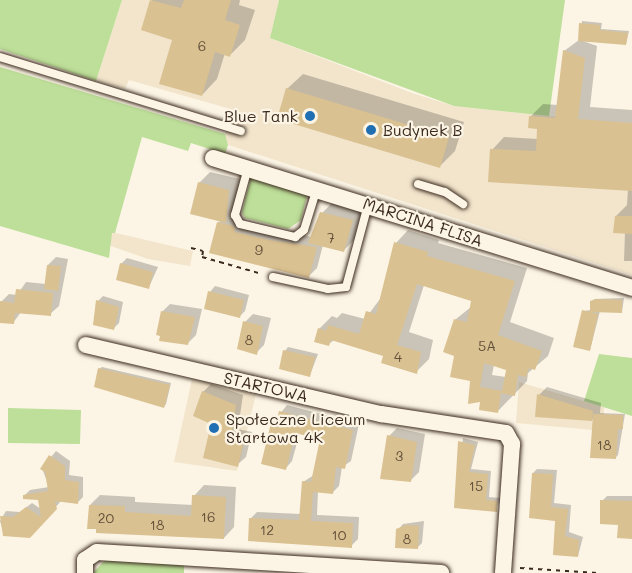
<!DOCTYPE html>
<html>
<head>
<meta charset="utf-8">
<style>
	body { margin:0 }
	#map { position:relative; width:632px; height:573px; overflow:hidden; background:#fcf5e5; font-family:Mali,sans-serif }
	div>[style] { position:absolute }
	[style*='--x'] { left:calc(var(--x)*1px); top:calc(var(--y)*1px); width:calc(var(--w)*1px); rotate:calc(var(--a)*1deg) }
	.built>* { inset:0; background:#f2e5cc }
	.green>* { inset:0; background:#bddf99 }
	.shadow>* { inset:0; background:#0003 }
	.building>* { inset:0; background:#dac191 }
	.path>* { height:2px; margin-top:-1px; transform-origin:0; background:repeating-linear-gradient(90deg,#3b2a1e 0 4.5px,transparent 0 9px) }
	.roads { filter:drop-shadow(0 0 2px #3b2a1e) drop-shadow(0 0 2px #3b2a1e) }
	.lane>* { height:8px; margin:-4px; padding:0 4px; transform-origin:4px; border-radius:4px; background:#fcf5e5 }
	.street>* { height:16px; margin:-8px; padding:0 8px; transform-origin:8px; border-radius:8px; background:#fcf5e5 }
	.dots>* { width:16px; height:16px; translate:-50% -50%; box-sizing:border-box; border:3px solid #fcf5e5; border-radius:50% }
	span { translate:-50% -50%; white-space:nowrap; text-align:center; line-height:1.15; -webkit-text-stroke:4.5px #fcf5e5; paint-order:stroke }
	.number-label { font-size:14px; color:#63503b }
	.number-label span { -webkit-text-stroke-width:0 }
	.poi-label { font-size:16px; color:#3b2a1e }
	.right { translate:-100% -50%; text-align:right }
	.left { translate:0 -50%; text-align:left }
	.street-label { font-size:16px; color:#3b2a1e }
</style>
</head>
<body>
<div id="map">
	<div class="built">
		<i style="clip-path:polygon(122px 0,279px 0,270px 38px,412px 93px,454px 106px,567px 118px,632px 136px,632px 275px,228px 145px,225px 134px,234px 110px,129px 80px,125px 89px,96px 81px)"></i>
		<i style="clip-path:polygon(112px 232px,193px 251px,190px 266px,148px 259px,108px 245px)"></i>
		<i style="clip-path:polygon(192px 379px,256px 394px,237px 471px,174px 462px)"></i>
		<i style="clip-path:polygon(519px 382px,604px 407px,604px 431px,516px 423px)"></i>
	</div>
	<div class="green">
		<i style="clip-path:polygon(0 0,122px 0,96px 81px,0 49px)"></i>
		<i style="clip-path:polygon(279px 0,565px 0,549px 116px,454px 106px,270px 38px)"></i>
		<i style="clip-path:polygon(0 67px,225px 134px,228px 145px,225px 154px,191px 143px,188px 151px,142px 137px,115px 233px,112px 233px,109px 258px,0 226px)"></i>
		<i style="clip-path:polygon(251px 177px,307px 195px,301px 220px,288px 229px,245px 218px,242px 212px)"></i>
		<i style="clip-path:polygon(599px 354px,632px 358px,632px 416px,584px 401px)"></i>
		<i style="clip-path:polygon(8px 408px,81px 410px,80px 444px,8px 443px)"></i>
		<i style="clip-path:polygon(105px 560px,184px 565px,184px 573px,93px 573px)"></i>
	</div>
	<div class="shadow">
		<i style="clip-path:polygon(152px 0,240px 0,239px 5px,255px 10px,245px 40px,230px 55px,225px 53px,217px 79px,202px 95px,174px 39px,143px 29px)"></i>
		<i style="clip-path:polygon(582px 21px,602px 23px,601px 29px,629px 31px,626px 44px,583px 41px,597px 46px,590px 107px,632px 110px,632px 261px,624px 261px,625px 232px,616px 216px,627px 205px,628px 189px,492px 150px,504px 137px,538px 139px,538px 128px,531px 116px,543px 104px,558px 105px,564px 51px,579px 40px)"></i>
		<i style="clip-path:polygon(303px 74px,464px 122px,455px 151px,440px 166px,287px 89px)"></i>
		<i style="clip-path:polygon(210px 172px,240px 179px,237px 210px,231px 216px,242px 218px,243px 224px,312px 237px,322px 213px,333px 202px,362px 209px,355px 239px,344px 250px,323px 245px,317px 268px,309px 276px,218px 223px,221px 220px,199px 183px)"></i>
		<i style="clip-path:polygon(evenodd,408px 230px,439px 240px,438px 243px,527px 268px,510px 322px,554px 338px,548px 356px,528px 373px,527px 381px,498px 411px,482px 401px,455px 355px,456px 319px,471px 307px,473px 300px,424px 285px,409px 332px,433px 340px,429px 359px,416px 372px,385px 355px,334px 340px,329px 344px,319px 329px,332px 316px,337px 318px,342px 313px,365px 319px,380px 299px,396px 243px,408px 230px,494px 364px,508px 369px,506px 377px,492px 375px,494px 364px)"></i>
		<i style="clip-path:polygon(56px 257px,68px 259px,59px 306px,50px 314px,21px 312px,13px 323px,0 321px,1px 302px,9px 294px,17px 295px,26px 282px,46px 284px,48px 265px)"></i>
		<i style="clip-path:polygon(127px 258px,158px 267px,149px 287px,121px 264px)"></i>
		<i style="clip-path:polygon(215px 286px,249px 295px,245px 311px,240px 316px,210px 292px)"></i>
		<i style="clip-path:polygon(103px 296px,123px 302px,119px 323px,113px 329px,98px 301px)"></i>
		<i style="clip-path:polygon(624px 298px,622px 312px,600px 311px,590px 350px,583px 311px,591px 310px,594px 299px)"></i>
		<i style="clip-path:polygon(170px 304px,202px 309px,196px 335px,188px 343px,162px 312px)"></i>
		<i style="clip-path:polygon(253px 314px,271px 318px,264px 345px,256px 353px,245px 322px)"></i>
		<i style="clip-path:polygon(288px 347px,318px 354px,310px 375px,285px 351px)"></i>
		<i style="clip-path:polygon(102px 367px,171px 383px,166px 404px,164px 407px,99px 369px)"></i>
		<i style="clip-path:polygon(211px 384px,243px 395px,238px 429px,252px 432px,246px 457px,237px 465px,213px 424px,203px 392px)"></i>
		<i style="clip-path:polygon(547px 387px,601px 403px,600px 413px,625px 414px,618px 455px,615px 458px,594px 417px,592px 420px,539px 395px)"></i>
		<i style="clip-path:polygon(287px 405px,359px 424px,351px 461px,342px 467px,339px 486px,332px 493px,318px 491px,317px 515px,359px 517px,358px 539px,351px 546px,250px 519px,257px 512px,301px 514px,303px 482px,314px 475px,321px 438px,300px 432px,292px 461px,286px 468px,272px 424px)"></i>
		<i style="clip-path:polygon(397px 428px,425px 434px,419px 472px,411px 480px,389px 436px)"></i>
		<i style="clip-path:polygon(463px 438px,478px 442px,471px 469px,491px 471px,489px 497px,500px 498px,496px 510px,455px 507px)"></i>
		<i style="clip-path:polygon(56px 451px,70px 461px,69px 475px,83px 477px,83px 497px,78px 502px,61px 501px,29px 537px,4px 534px,0 521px,6px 511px,20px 512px,32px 503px,41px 509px,39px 498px,25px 495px,30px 490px,49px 487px,42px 468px)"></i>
		<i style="clip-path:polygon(537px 469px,557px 470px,554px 503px,571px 505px,569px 532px,583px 537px,578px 556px,554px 554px,557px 519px,533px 473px)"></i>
		<i style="clip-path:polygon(204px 485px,236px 487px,234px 527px,224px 538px,98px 528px,90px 505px,100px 495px,135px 497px,135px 502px,193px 505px,194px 496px)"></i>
		<i style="clip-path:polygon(607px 496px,632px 496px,632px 537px,602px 501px)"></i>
		<i style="clip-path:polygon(424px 521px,422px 543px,417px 548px,398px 530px,403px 524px)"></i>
	</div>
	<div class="building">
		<i style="clip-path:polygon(150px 0,181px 8px,184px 0,231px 0,225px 20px,240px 25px,230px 57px,215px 52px,202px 96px,159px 84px,172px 40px,141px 30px)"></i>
		<i style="clip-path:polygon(579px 23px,600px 25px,600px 30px,628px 33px,626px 45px,578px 41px)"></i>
		<i style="clip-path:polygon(563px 50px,585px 58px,578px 119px,632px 123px,632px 191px,488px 182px,490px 149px,536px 151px,537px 129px,528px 128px,529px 116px,555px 118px)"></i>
		<i style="clip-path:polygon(286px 88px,449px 137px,440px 168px,277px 119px)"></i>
		<i style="clip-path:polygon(198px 182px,229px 190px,226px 223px,190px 214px)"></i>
		<i style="clip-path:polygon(320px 212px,353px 220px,344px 252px,308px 243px)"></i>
		<i style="clip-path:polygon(615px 216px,632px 216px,632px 234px,613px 233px)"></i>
		<i style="clip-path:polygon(217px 222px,234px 226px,235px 232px,269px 240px,317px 247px,309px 278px,209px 253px)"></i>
		<i style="clip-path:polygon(evenodd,394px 242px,428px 252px,427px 256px,515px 281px,498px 335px,542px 351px,535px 370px,529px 368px,526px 377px,518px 375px,515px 396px,501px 393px,498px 413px,479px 410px,480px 402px,468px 404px,470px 381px,450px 377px,454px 356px,443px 352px,454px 319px,467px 322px,471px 301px,417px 284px,397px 345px,421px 352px,417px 374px,381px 363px,383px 356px,331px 340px,329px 346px,314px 342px,318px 328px,326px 331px,328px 325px,359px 334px,366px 311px,376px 314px,394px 242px,484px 363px,506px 370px,502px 391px,480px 387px,484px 363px)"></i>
		<i style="clip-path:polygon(120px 263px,153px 272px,149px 289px,116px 280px)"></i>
		<i style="clip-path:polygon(47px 265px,61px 266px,58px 291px,44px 289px)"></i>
		<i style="clip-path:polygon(16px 289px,53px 293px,51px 316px,15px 313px,14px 324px,0 323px,0 301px,14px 303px)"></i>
		<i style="clip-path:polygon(208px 291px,244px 300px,240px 318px,204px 309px)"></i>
		<i style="clip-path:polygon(596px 299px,622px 300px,622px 313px,590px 312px,590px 301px)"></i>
		<i style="clip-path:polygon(96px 300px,119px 307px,114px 330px,93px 325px)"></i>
		<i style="clip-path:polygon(582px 310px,598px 314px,590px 351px,573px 347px)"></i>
		<i style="clip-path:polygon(161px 311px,195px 317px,188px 345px,159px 341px,160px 336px,156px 335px)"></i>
		<i style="clip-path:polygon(243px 321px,263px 326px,257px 355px,237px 349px)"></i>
		<i style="clip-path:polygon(283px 350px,315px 357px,310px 377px,279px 369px)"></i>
		<i style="clip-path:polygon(98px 368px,170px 385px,164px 408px,94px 387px)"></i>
		<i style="clip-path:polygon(202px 391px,236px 405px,231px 437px,244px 440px,238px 467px,203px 458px,211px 424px,193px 416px)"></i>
		<i style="clip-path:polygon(537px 394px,593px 411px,592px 421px,535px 417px)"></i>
		<i style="clip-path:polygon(279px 411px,353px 430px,345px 469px,336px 467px,333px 494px,313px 492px,311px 521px,353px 523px,352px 548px,248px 541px,249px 518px,299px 520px,302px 481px,311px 482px,320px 439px,295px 433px,286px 470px,261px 464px,271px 423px,276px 424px)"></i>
		<i style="clip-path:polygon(593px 414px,623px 415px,623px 429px,618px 429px,616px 459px,590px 458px)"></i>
		<i style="clip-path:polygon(387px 435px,417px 442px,411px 482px,380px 479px)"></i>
		<i style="clip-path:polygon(458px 441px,475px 445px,469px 472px,488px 474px,486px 500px,497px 501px,497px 512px,454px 508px)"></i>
		<i style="clip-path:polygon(49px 455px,65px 466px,65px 480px,79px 482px,78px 504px,55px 501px,57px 509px,30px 538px,3px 536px,0 516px,13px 517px,26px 507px,41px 517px,38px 500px,23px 499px,23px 495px,48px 491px,45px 472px,40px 469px)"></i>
		<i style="clip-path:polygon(532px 473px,553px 474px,551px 507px,568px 509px,565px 536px,579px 540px,578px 557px,553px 555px,555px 521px,529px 518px)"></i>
		<i style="clip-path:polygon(192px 495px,226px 497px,224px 539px,96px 533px,96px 529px,87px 529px,89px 505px,125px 506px,125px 512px,191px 516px)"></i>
		<i style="clip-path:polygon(600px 500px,632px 501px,632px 539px,617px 538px,618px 525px,600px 524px)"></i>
		<i style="clip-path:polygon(406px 525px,419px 526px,418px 549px,395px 548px,396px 529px)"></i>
	</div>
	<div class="path">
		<i style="--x:191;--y:248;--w:12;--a:14"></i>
		<i style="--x:203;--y:251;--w:6;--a:99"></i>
		<i style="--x:202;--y:257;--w:62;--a:15.8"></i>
		<i style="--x:520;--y:568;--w:78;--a:3.7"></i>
	</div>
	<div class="roads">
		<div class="lane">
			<i style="--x:0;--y:57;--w:252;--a:17.1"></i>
			<i style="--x:248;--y:168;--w:49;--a:105.5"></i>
			<i style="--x:235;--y:215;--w:10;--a:61"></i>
			<i style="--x:240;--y:224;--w:57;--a:13.3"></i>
			<i style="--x:295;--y:237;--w:11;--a:-38"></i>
			<i style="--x:304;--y:230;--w:44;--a:-72.8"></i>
			<i style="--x:418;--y:184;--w:28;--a:17"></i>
			<i style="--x:445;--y:192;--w:22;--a:34"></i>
			<i style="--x:273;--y:277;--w:56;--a:12.3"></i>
			<i style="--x:328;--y:289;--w:18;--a:-6"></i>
			<i style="--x:346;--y:287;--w:85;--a:-75"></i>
		</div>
		<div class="street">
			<i style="--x:213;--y:158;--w:439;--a:17.2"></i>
			<i style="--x:86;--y:345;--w:303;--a:13.2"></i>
			<i style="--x:381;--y:414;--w:126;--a:8.6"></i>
			<i style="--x:506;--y:433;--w:13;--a:61"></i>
			<i style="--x:512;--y:444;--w:129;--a:94"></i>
			<i style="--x:85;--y:573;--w:13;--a:-90"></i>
			<i style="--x:85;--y:560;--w:14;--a:-34"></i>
			<i style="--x:97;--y:552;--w:345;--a:3.5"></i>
		</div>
	</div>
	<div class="dots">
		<i style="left:310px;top:116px;background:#1f6fb2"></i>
		<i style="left:371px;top:130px;background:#1f6fb2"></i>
		<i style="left:214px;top:428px;background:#1f6fb2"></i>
	</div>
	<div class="number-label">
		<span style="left:202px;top:46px">6</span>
		<span style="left:331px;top:238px">7</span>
		<span style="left:259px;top:250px">9</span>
		<span style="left:249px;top:340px">8</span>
		<span style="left:487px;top:346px">5A</span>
		<span style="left:398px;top:357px">4</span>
		<span style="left:604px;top:445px">18</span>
		<span style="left:399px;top:456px">3</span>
		<span style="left:476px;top:486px">15</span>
		<span style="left:208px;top:517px">16</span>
		<span style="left:106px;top:518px">20</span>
		<span style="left:157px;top:525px">18</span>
		<span style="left:267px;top:530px">12</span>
		<span style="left:339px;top:535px">10</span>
		<span style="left:407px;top:539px">8</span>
	</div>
	<div class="poi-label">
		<span class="right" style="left:298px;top:116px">Blue Tank</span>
		<span class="left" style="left:383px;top:130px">Budynek B</span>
		<span class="left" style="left:226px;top:428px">Społeczne Liceum<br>Startowa 4K</span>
	</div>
	<div class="street-label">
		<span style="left:423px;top:222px;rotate:18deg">MARCINA FLISA</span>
		<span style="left:266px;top:387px;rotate:13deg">STARTOWA</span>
	</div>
</div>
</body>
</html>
